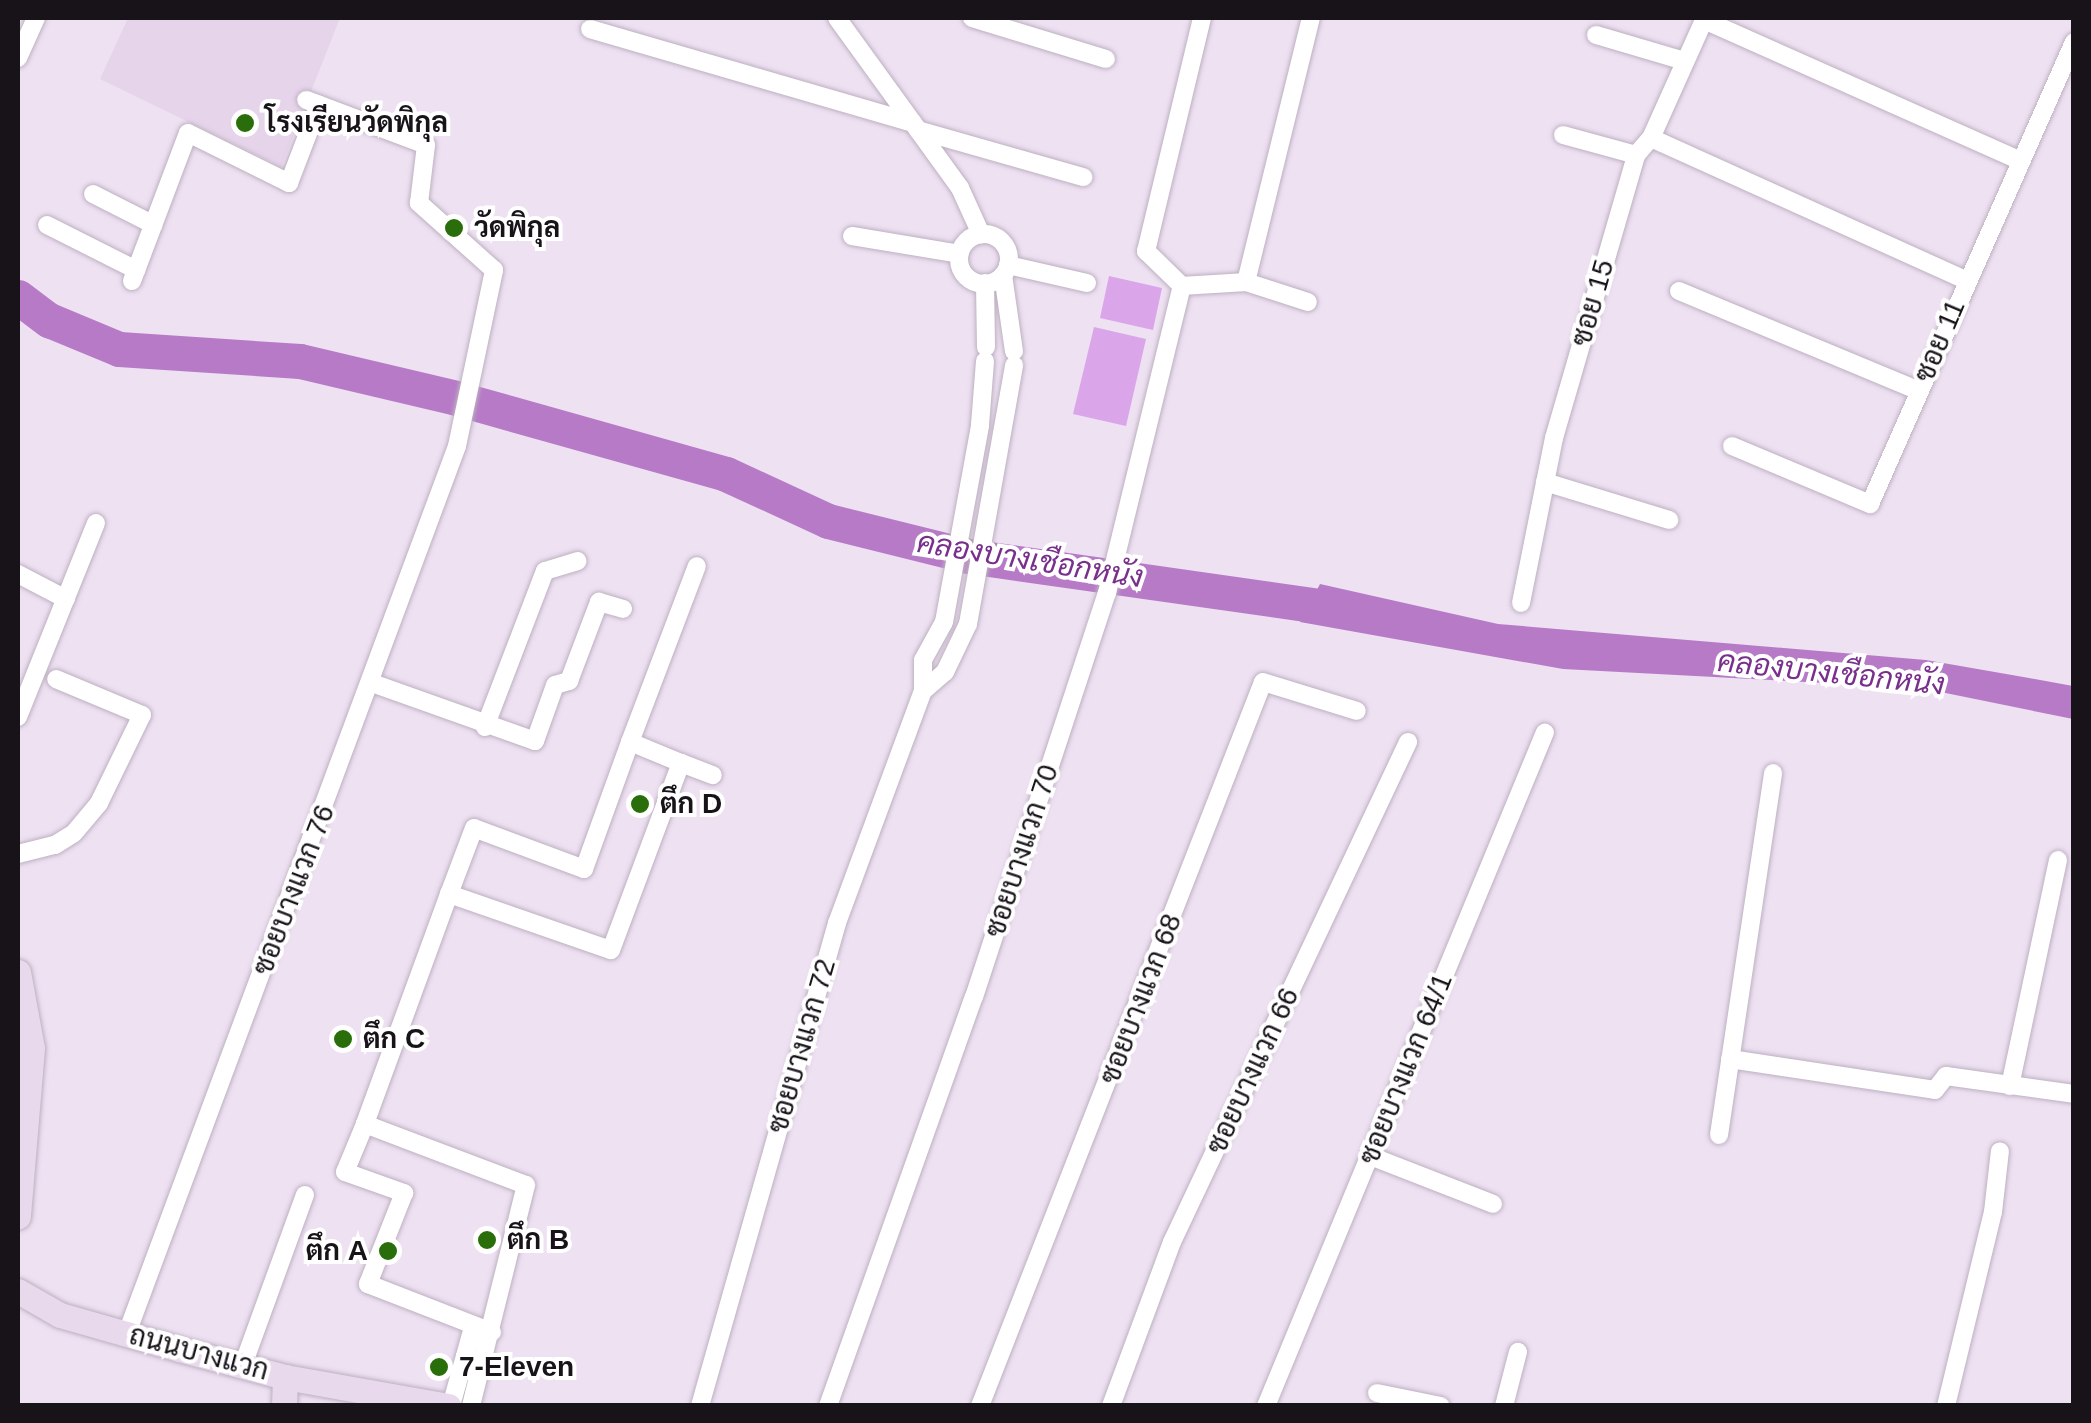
<!DOCTYPE html>
<html>
<head>
<meta charset="utf-8">
<style>
	body { margin:0 }
	#map { position:relative; width:2091px; height:1423px; overflow:hidden; background:#eee1f2; font-family:Helvetica,Sarabun,sans-serif }
	div>[style] { position:absolute }
	[style*='--x'] { left:calc(var(--x)*1px); top:calc(var(--y)*1px); width:calc(var(--w)*1px); rotate:calc(var(--a)*1deg) }
	.built>* { inset:0; background:#e6d4eb }
	.green>* { inset:0; background:#daa6e9 }
	.water>* { inset:0; background:#b77ac7 }
	.river>* { height:35px; margin:-17.5px; padding:0 17.5px; transform-origin:17.5px; border-radius:17.5px; background:#b77ac7 }
	.roads { filter:drop-shadow(0 0 2px #bdb0c1) drop-shadow(0 0 2px #bdb0c1) }
	.street>* { height:18px; margin:-9px; padding:0 9px; transform-origin:9px; border-radius:9px; background:#fff }
	.street>.ring { margin:-9px; padding:0; box-sizing:content-box; background:none; border:18px solid #fff; border-radius:50% }
	.secondary>* { height:25px; margin:-12.5px; padding:0 12.5px; transform-origin:12.5px; border-radius:12.5px; background:#e9d9ed }
	.dots>* { width:28px; height:28px; translate:-50% -50%; box-sizing:border-box; border:5px solid #fff; border-radius:50% }
	span { translate:-50% -50%; white-space:nowrap; text-align:center; line-height:1.15; -webkit-text-stroke:8px #fff; paint-order:stroke }
	.poi-label { font-size:28px; color:#171319; font-weight:700 }
	.left { translate:0 -50%; text-align:left }
	.right { translate:-100% -50%; text-align:right }
	.street-label { font-size:28px; color:#171319 }
	.water-label { font-size:30px; color:#79308c; font-style:italic }
	.frame { position:absolute; inset:0; border:20px solid #171319; pointer-events:none }
</style>
</head>
<body>
<div id="map">
	<div class="built">
		<i style="clip-path:polygon(128px 18px,340px 18px,281px 167px,100px 79px)"></i>
	</div>
	<div class="green">
		<i style="clip-path:polygon(1109px 276px,1162px 288px,1153px 330px,1100px 318px)"></i>
		<i style="clip-path:polygon(1094px 327px,1146px 339px,1126px 426px,1073px 414px)"></i>
	</div>
	<div class="water">
		<i style="clip-path:polygon(1320px 584px,1498px 624px,1926px 660px,2029px 678px,2073px 686px,2073px 719px,1921px 688px,1563px 669px,1300px 622px)"></i>
	</div>
	<div class="river">
		<i style="--x:18;--y:297;--w:39;--a:37"></i>
		<i style="--x:49;--y:320;--w:76;--a:22.5"></i>
		<i style="--x:119;--y:349;--w:181;--a:3.8"></i>
		<i style="--x:300;--y:361;--w:160;--a:13.3"></i>
		<i style="--x:456;--y:398;--w:280;--a:15.7"></i>
		<i style="--x:726;--y:474;--w:112;--a:24.7"></i>
		<i style="--x:828;--y:521;--w:144;--a:14"></i>
		<i style="--x:968;--y:556;--w:391;--a:8.1"></i>
	</div>
	<div class="roads">
		<div class="street">
			<i style="--x:837;--y:18;--w:210;--a:54.1"></i>
			<i style="--x:960;--y:188;--w:51;--a:65.5"></i>
			<i style="--x:972;--y:18;--w:140;--a:17"></i>
			<i style="--x:1202;--y:18;--w:240;--a:103.5"></i>
			<i style="--x:1146;--y:251;--w:50;--a:44.2"></i>
			<i style="--x:1182;--y:286;--w:64;--a:-3.6"></i>
			<i style="--x:1246;--y:282;--w:272;--a:-76.2"></i>
			<i style="--x:1704;--y:20;--w:344;--a:24"></i>
			<i style="--x:590;--y:29;--w:336;--a:16.2"></i>
			<i style="--x:1596;--y:35;--w:89;--a:16.4"></i>
			<i style="--x:18;--y:58;--w:44;--a:-65.8"></i>
			<i style="--x:918;--y:130;--w:172;--a:15.9"></i>
			<i style="--x:1563;--y:135;--w:76;--a:15.3"></i>
			<i style="--x:1651;--y:138;--w:346;--a:24.3"></i>
			<i style="--x:93;--y:194;--w:68;--a:26.9"></i>
			<i style="--x:47;--y:225;--w:100;--a:26.8"></i>
			<i class="ring" style="left:959px;top:234px;width:32px;height:32px"></i>
			<i style="--x:852;--y:236;--w:109;--a:9.5"></i>
			<i style="--x:1008;--y:265;--w:81;--a:12.8"></i>
			<i style="--x:1003;--y:275;--w:77;--a:81.8"></i>
			<i style="--x:132;--y:281;--w:158;--a:-69.3"></i>
			<i style="--x:188;--y:133;--w:113;--a:26.3"></i>
			<i style="--x:289;--y:183;--w:84;--a:-69"></i>
			<i style="--x:1246;--y:282;--w:65;--a:17.9"></i>
			<i style="--x:985;--y:283;--w:64;--a:89.1"></i>
			<i style="--x:1679;--y:291;--w:260;--a:22.6"></i>
			<i style="--x:1732;--y:446;--w:150;--a:22.8"></i>
			<i style="--x:1870;--y:504;--w:505;--a:-66.18"></i>
			<i style="--x:1545;--y:482;--w:130;--a:17"></i>
			<i style="--x:18;--y:574;--w:54;--a:27.5"></i>
			<i style="--x:1521;--y:603;--w:168;--a:-78.7"></i>
			<i style="--x:1554;--y:438;--w:295;--a:-73.8"></i>
			<i style="--x:1636;--y:155;--w:23;--a:-49"></i>
			<i style="--x:1651;--y:138;--w:132;--a:-65.8"></i>
			<i style="--x:372;--y:683;--w:173;--a:19.6"></i>
			<i style="--x:535;--y:741;--w:59;--a:-70.3"></i>
			<i style="--x:555;--y:685;--w:15;--a:-16"></i>
			<i style="--x:569;--y:681;--w:85;--a:-69.2"></i>
			<i style="--x:599;--y:602;--w:25;--a:16"></i>
			<i style="--x:923;--y:691;--w:29;--a:-41"></i>
			<i style="--x:945;--y:672;--w:53;--a:-64.4"></i>
			<i style="--x:968;--y:624;--w:263;--a:-79.9"></i>
			<i style="--x:18;--y:717;--w:209;--a:-68.1"></i>
			<i style="--x:485;--y:727;--w:167;--a:-69"></i>
			<i style="--x:545;--y:571;--w:34;--a:-17"></i>
			<i style="--x:630;--y:742;--w:188;--a:-69.2"></i>
			<i style="--x:681;--y:763;--w:34;--a:21"></i>
			<i style="--x:18;--y:854;--w:38;--a:-14"></i>
			<i style="--x:55;--y:845;--w:22;--a:-32"></i>
			<i style="--x:74;--y:833;--w:39;--a:-50"></i>
			<i style="--x:99;--y:803;--w:98;--a:-64"></i>
			<i style="--x:142;--y:715;--w:93;--a:-157.3"></i>
			<i style="--x:449;--y:894;--w:171;--a:19.1"></i>
			<i style="--x:611;--y:950;--w:200;--a:-69.5"></i>
			<i style="--x:681;--y:763;--w:55;--a:-157.6"></i>
			<i style="--x:630;--y:742;--w:135;--a:109.9"></i>
			<i style="--x:584;--y:869;--w:117;--a:-159.6"></i>
			<i style="--x:474;--y:828;--w:71;--a:110.7"></i>
			<i style="--x:449;--y:894;--w:245;--a:110.1"></i>
			<i style="--x:365;--y:1124;--w:52;--a:112.6"></i>
			<i style="--x:345;--y:1172;--w:63;--a:19.6"></i>
			<i style="--x:404;--y:1193;--w:98;--a:111.6"></i>
			<i style="--x:368;--y:1284;--w:133;--a:21.2"></i>
			<i style="--x:1730;--y:1059;--w:207;--a:8.6"></i>
			<i style="--x:1935;--y:1090;--w:18;--a:-52"></i>
			<i style="--x:1946;--y:1076;--w:129;--a:8"></i>
			<i style="--x:2010;--y:1086;--w:231;--a:-78"></i>
			<i style="--x:365;--y:1124;--w:172;--a:20.8"></i>
			<i style="--x:526;--y:1185;--w:228;--a:104"></i>
			<i style="--x:1719;--y:1135;--w:366;--a:-81.5"></i>
			<i style="--x:1370;--y:1156;--w:132;--a:21.3"></i>
			<i style="--x:127;--y:1333;--w:946;--a:-69.59"></i>
			<i style="--x:457;--y:446;--w:180;--a:-78.1"></i>
			<i style="--x:494;--y:270;--w:101;--a:-138.2"></i>
			<i style="--x:419;--y:203;--w:58;--a:-83.1"></i>
			<i style="--x:426;--y:145;--w:128;--a:-159.4"></i>
			<i style="--x:243;--y:1365;--w:181;--a:-70"></i>
			<i style="--x:1377;--y:1393;--w:65;--a:11.5"></i>
			<i style="--x:451;--y:1406;--w:82;--a:-74.4"></i>
			<i style="--x:700;--y:1406;--w:502;--a:-74.16"></i>
			<i style="--x:837;--y:923;--w:247;--a:-69.7"></i>
			<i style="--x:923;--y:691;--w:31;--a:-90"></i>
			<i style="--x:923;--y:660;--w:43;--a:-61.1"></i>
			<i style="--x:944;--y:622;--w:200;--a:-79.6"></i>
			<i style="--x:980;--y:425;--w:64;--a:-85.5"></i>
			<i style="--x:828;--y:1406;--w:434;--a:-70.4"></i>
			<i style="--x:974;--y:997;--w:425;--a:-71.8"></i>
			<i style="--x:1107;--y:593;--w:316;--a:-76.3"></i>
			<i style="--x:980;--y:1406;--w:777;--a:-68.65"></i>
			<i style="--x:1263;--y:682;--w:98;--a:17.1"></i>
			<i style="--x:1111;--y:1406;--w:175;--a:-69.6"></i>
			<i style="--x:1172;--y:1242;--w:553;--a:-64.73"></i>
			<i style="--x:1266;--y:1406;--w:729;--a:-67.51"></i>
			<i style="--x:1504;--y:1406;--w:56;--a:-75.5"></i>
			<i style="--x:1946;--y:1406;--w:200;--a:-76.4"></i>
			<i style="--x:1993;--y:1212;--w:61;--a:-83.5"></i>
		</div>
		<div class="secondary">
			<i style="--x:18;--y:972;--w:77;--a:79.6"></i>
			<i style="--x:32;--y:1048;--w:169;--a:94.8"></i>
			<i style="--x:18;--y:1291;--w:48;--a:29.7"></i>
			<i style="--x:60;--y:1315;--w:124;--a:15.9"></i>
			<i style="--x:179;--y:1349;--w:110;--a:14.8"></i>
			<i style="--x:285;--y:1377;--w:166;--a:10.1"></i>
			<i style="--x:284;--y:1406;--w:29;--a:-88"></i>
		</div>
	</div>
	<div class="dots">
		<i style="left:245px;top:123px;background:#296e0a"></i>
		<i style="left:454px;top:228px;background:#296e0a"></i>
		<i style="left:640px;top:804px;background:#296e0a"></i>
		<i style="left:343px;top:1039px;background:#296e0a"></i>
		<i style="left:487px;top:1240px;background:#296e0a"></i>
		<i style="left:388px;top:1251px;background:#296e0a"></i>
		<i style="left:439px;top:1367px;background:#296e0a"></i>
	</div>
	<div class="poi-label">
		<span class="left" style="left:265px;top:123px">โรงเรียนวัดพิกุล</span>
		<span class="left" style="left:474px;top:228px">วัดพิกุล</span>
		<span class="left" style="left:660px;top:804px">ตึก D</span>
		<span class="left" style="left:363px;top:1039px">ตึก C</span>
		<span class="left" style="left:507px;top:1240px">ตึก B</span>
		<span class="right" style="left:368px;top:1251px">ตึก A</span>
		<span class="left" style="left:459px;top:1367px">7-Eleven</span>
	</div>
	<div class="street-label">
		<span style="left:1593px;top:303px;rotate:-74deg">ซอย 15</span>
		<span style="left:1940px;top:341px;rotate:-67deg">ซอย 11</span>
		<span style="left:1022px;top:851px;rotate:-72deg">ซอยบางแวก 70</span>
		<span style="left:294px;top:890px;rotate:-69deg">ซอยบางแวก 76</span>
		<span style="left:1141px;top:999px;rotate:-69deg">ซอยบางแวก 68</span>
		<span style="left:802px;top:1046px;rotate:-74deg">ซอยบางแวก 72</span>
		<span style="left:1406px;top:1069px;rotate:-68deg">ซอยบางแวก 64/1</span>
		<span style="left:1253px;top:1071px;rotate:-65deg">ซอยบางแวก 66</span>
		<span style="left:199px;top:1353px;rotate:15deg">ถนนบางแวก</span>
	</div>
	<div class="water-label">
		<span style="left:1030px;top:560px;rotate:9deg">คลองบางเชือกหนัง</span>
		<span style="left:1831px;top:673px;rotate:6deg">คลองบางเชือกหนัง</span>
	</div>
	<div class="frame"></div>
</div>
</body>
</html>
